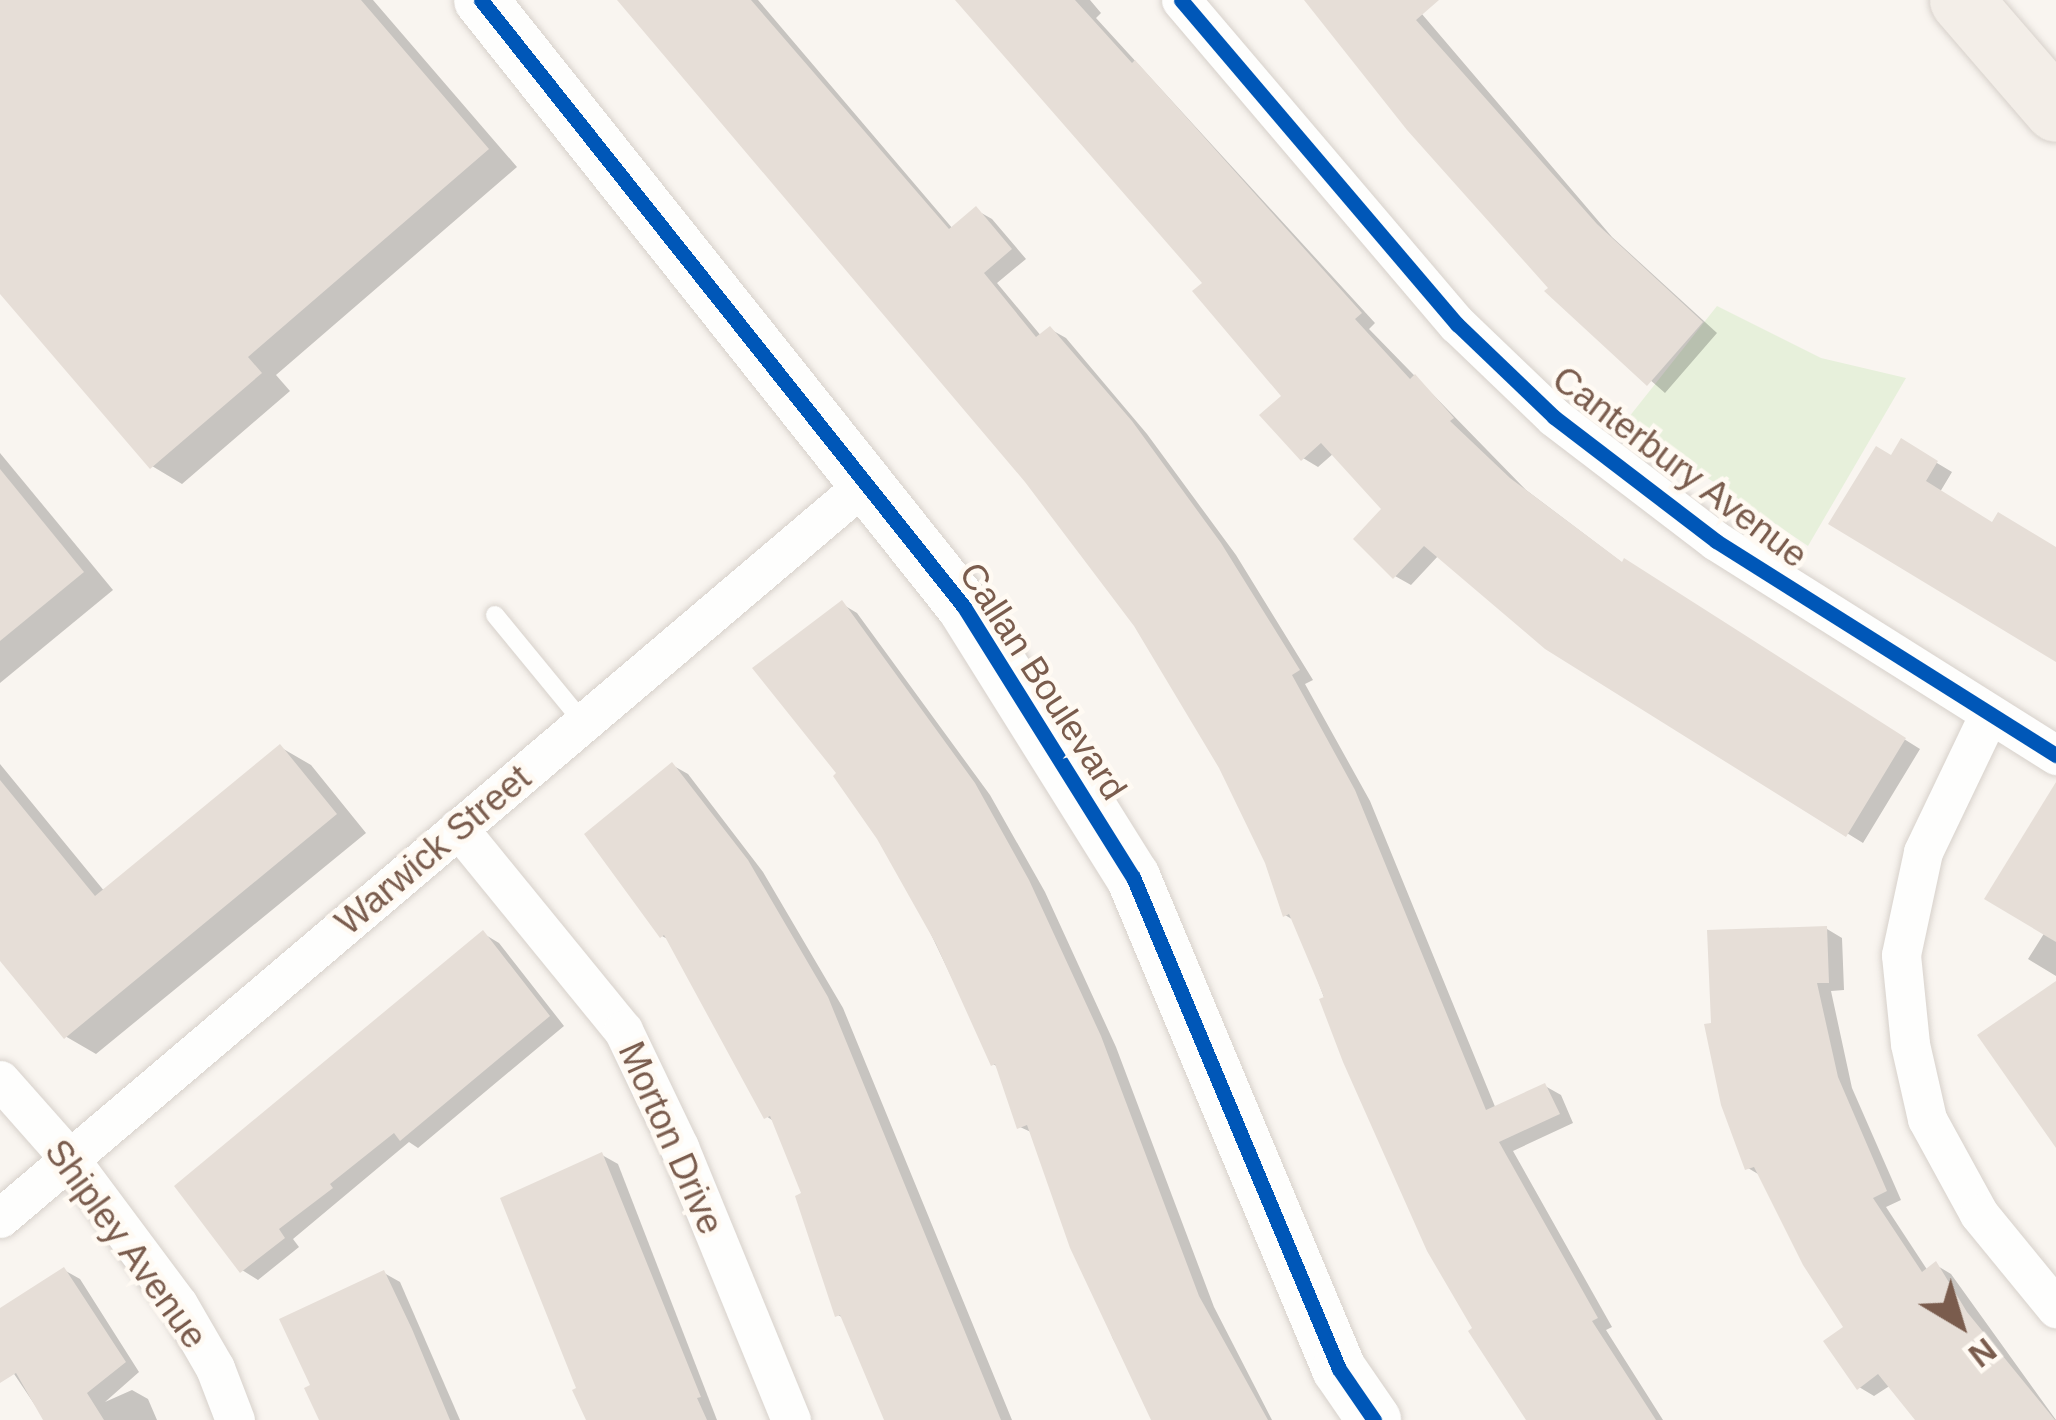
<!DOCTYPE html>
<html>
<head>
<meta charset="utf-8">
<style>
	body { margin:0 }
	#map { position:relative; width:2056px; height:1420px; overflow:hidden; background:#f9f5f0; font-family:Arial,sans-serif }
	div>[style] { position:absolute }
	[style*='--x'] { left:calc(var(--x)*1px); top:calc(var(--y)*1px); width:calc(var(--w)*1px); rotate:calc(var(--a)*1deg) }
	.green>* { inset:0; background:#e7f0db }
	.shadow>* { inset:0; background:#0003 }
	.building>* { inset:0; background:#e6ded7 }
	.roads { filter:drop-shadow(0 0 3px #d7d1cb) drop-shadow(0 0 3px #d7d1cb) }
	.lane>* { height:18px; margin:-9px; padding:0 9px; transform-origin:9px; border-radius:9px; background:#fefefd }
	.street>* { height:39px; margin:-19.5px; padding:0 19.5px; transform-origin:19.5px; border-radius:19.5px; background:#fefefd }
	.secondary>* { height:54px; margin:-27px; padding:0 27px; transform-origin:27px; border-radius:27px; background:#fefefd }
	.primary>* { height:63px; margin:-31.5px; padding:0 31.5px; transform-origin:31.5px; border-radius:31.5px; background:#f3eee8 }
	.cycleway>* { height:15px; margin:-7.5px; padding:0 7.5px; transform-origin:7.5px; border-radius:7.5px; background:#0057b8 }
	span { translate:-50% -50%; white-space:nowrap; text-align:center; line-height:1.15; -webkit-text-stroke:9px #fffaf3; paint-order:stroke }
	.street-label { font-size:36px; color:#7a5c4d }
	.north { position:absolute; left:1900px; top:1264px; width:120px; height:120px; -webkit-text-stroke:9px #fffaf3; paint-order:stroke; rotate:142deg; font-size:33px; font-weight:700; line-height:48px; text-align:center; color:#7a5c4d }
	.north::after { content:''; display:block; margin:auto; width:42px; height:54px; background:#7a5c4d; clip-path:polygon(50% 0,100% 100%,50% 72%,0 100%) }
</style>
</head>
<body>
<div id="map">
	<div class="green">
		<i style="clip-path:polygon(1717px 306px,1821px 358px,1906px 378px,1808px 546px,1625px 422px)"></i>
	</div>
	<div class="shadow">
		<i style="clip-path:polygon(0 0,373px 0,517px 167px,276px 375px,290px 391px,182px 484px,152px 466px,0 288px)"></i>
		<i style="clip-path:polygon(619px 0,758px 0,953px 229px,976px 210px,992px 219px,1026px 259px,997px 283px,1042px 337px,1050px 329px,1066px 338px,1147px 434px,1236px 555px,1313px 680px,1305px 684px,1370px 801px,1496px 1109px,1545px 1086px,1561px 1095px,1573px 1123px,1513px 1151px,1612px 1327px,1606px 1330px,1663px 1420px,1532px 1420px,1476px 1329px,1371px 1121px,1295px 921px,1285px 915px,1268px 862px,1222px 767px,1137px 624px,1028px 480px)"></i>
		<i style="clip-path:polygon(960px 0,1090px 0,1101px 13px,1096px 18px,1375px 323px,1369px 329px,1526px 490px,1624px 564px,1920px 749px,1863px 843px,1546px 647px,1439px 555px,1411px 585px,1395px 576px,1386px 509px,1334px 453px,1318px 467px,1303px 458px,1285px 396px,1206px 283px)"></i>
		<i style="clip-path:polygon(1307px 0,1410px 0,1612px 237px,1717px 333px,1665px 393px,1549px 291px,1552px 288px)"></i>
		<i style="clip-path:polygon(1902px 442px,1952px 472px,1940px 492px,1994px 526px,2056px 548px,2056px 656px,1893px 459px)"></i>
		<i style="clip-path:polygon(0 453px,113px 590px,0 683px)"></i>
		<i style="clip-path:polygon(842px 604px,857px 613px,990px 795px,1045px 892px,1116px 1047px,1214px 1307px,1272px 1420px,1159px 1420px,1113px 1339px,1033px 1133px,1020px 1127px,1000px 1068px,993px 1064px,907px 884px)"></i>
		<i style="clip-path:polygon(280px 747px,311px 765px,366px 833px,96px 1054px,65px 1036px,0 957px,0 764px,105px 892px)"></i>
		<i style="clip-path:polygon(672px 765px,688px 774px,763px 872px,843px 1008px,1012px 1420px,890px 1420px,845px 1319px,838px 1315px,805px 1195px,775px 1122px,766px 1116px,671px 941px,662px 936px)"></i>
		<i style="clip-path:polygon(2056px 830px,2056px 976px,2028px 959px,2045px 932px)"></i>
		<i style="clip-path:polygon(1827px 929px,1842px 938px,1844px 990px,1831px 991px,1852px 1088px,1901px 1200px,1886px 1207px,1928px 1271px,1936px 1265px,1951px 1274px,2056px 1420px,1919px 1420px,1891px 1385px,1874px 1396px,1859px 1387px,1847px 1328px,1763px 1177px,1748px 1168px)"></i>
		<i style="clip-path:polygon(484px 934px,499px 943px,564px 1026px,418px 1148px,409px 1142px,293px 1239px,299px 1247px,258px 1280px,242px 1270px)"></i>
		<i style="clip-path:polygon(602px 1155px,618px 1164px,717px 1420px,589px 1420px)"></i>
		<i style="clip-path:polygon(64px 1270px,80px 1279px,139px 1372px,105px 1402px,132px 1390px,148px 1399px,157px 1420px,45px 1420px,0 1353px,0 1312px)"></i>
		<i style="clip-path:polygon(384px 1273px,400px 1282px,460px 1420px,324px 1420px)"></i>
	</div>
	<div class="building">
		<i style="clip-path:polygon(0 0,361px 0,489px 149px,248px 357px,262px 373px,150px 469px,0 294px)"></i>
		<i style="clip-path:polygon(617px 0,751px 0,949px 229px,976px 206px,1012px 249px,984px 273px,1036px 337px,1050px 326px,1132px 421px,1221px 543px,1300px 670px,1292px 675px,1355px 790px,1486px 1110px,1545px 1083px,1560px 1114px,1499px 1142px,1598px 1318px,1592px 1321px,1656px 1420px,1526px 1420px,1468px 1331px,1472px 1328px,1427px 1251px,1343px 1062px,1319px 999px,1324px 997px,1289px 914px,1283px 917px,1265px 863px,1219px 768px,1134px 626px,1025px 482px)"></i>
		<i style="clip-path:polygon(955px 0,1075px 0,1132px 63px,1135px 60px,1362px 313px,1355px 319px,1410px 379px,1415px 374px,1454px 418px,1450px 421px,1510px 478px,1622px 562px,1624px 558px,1906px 738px,1846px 837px,1545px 649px,1424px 546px,1393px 579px,1353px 539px,1381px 509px,1321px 443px,1301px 461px,1259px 415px,1281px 396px,1192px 291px,1202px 283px)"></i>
		<i style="clip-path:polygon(1304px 0,1439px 0,1416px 20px,1597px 224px,1703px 322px,1647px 386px,1544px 291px,1548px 288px,1407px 130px)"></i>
		<i style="clip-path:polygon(1901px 438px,1938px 461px,1926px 481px,1992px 522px,1998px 512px,2056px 547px,2056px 662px,1828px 524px,1876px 446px,1891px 455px)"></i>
		<i style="clip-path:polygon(0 469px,84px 572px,0 641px)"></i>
		<i style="clip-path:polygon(842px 600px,975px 783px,1029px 880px,1101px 1036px,1199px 1296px,1268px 1420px,1151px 1420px,1070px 1248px,1027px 1125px,1017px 1129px,995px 1064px,991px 1066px,936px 944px,877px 839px,833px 776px,836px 773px,752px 668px)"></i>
		<i style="clip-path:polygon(280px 744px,337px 814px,64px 1039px,0 961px,0 780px,95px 896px)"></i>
		<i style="clip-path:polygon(672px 762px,748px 860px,828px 997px,1001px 1420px,884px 1420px,840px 1315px,835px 1317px,795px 1196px,801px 1193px,770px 1116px,764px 1119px,664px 935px,660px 938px,584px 834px)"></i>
		<i style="clip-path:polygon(2056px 782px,2056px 942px,1984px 899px)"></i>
		<i style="clip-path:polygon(1827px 926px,1829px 983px,1817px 983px,1838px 1077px,1887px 1191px,1873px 1198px,1922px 1272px,1936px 1261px,1967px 1312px,2055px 1420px,1915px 1420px,1878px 1374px,1857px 1390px,1823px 1341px,1843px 1327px,1803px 1265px,1754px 1167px,1745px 1170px,1721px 1105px,1704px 1024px,1711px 1023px,1707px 930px)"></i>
		<i style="clip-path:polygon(483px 930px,550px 1016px,400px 1141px,394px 1133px,330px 1184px,333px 1188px,279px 1229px,285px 1238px,240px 1273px,174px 1186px)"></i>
		<i style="clip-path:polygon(2056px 981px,2056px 1148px,1977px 1035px)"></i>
		<i style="clip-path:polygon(602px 1152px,701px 1397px,697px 1398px,707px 1420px,586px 1420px,572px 1390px,576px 1388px,500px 1198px)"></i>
		<i style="clip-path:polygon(64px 1267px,126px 1362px,87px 1393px,104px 1420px,43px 1420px,16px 1373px,0 1383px,0 1308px)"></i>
		<i style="clip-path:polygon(384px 1270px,412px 1329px,450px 1420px,319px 1420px,304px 1388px,310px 1385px,279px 1319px)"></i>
	</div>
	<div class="roads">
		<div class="lane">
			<i style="--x:495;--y:615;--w:139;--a:50.6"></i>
		</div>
		<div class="street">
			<i style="--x:1181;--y:0;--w:426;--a:49.6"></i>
			<i style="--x:1457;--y:324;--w:134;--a:43.8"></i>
			<i style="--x:1554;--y:417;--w:204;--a:37.4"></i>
			<i style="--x:1716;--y:541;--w:402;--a:32.2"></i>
			<i style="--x:1989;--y:714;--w:153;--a:115.6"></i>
			<i style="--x:1923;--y:852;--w:105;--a:102.1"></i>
			<i style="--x:1901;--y:955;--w:89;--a:84.2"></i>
			<i style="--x:1910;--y:1044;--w:77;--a:77.2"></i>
			<i style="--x:1927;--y:1119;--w:108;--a:61.3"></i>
			<i style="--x:1979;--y:1214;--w:122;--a:50.7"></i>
			<i style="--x:458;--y:828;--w:261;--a:50.8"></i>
			<i style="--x:623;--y:1030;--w:130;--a:64.4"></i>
			<i style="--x:679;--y:1147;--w:295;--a:67.7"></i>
			<i style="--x:0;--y:1080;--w:104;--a:48.5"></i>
			<i style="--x:69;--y:1158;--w:182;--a:53.3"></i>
			<i style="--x:178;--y:1304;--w:74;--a:60"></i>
			<i style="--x:215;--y:1368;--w:56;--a:69"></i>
			<i style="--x:0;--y:1218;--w:1137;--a:-40.33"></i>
		</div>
		<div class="secondary">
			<i style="--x:481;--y:0;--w:776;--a:51.49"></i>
			<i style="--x:964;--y:607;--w:319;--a:58"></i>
			<i style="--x:1133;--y:877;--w:533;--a:67.28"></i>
			<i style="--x:1339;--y:1369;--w:62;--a:55.5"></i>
		</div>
		<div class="primary">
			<i style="--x:1961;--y:0;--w:145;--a:49.2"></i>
		</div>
	</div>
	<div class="cycleway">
		<i style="--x:481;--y:0;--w:776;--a:51.49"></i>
		<i style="--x:964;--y:607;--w:319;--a:58"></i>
		<i style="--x:1133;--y:877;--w:533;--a:67.28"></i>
		<i style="--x:1339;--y:1369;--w:62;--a:55.5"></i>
		<i style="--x:1181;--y:0;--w:426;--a:49.6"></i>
		<i style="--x:1457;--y:324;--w:134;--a:43.8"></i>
		<i style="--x:1554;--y:417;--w:204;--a:37.4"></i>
		<i style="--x:1716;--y:541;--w:402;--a:32.2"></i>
	</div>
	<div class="street-label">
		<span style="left:1680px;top:467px;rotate:37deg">Canterbury Avenue</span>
		<span style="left:1043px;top:681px;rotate:57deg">Callan Boulevard</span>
		<span style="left:433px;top:850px;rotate:-40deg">Warwick Street</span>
		<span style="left:671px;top:1138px;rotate:66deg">Morton Drive</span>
		<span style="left:126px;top:1244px;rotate:54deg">Shipley Avenue</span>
	</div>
	<div class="north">N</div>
</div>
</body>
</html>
